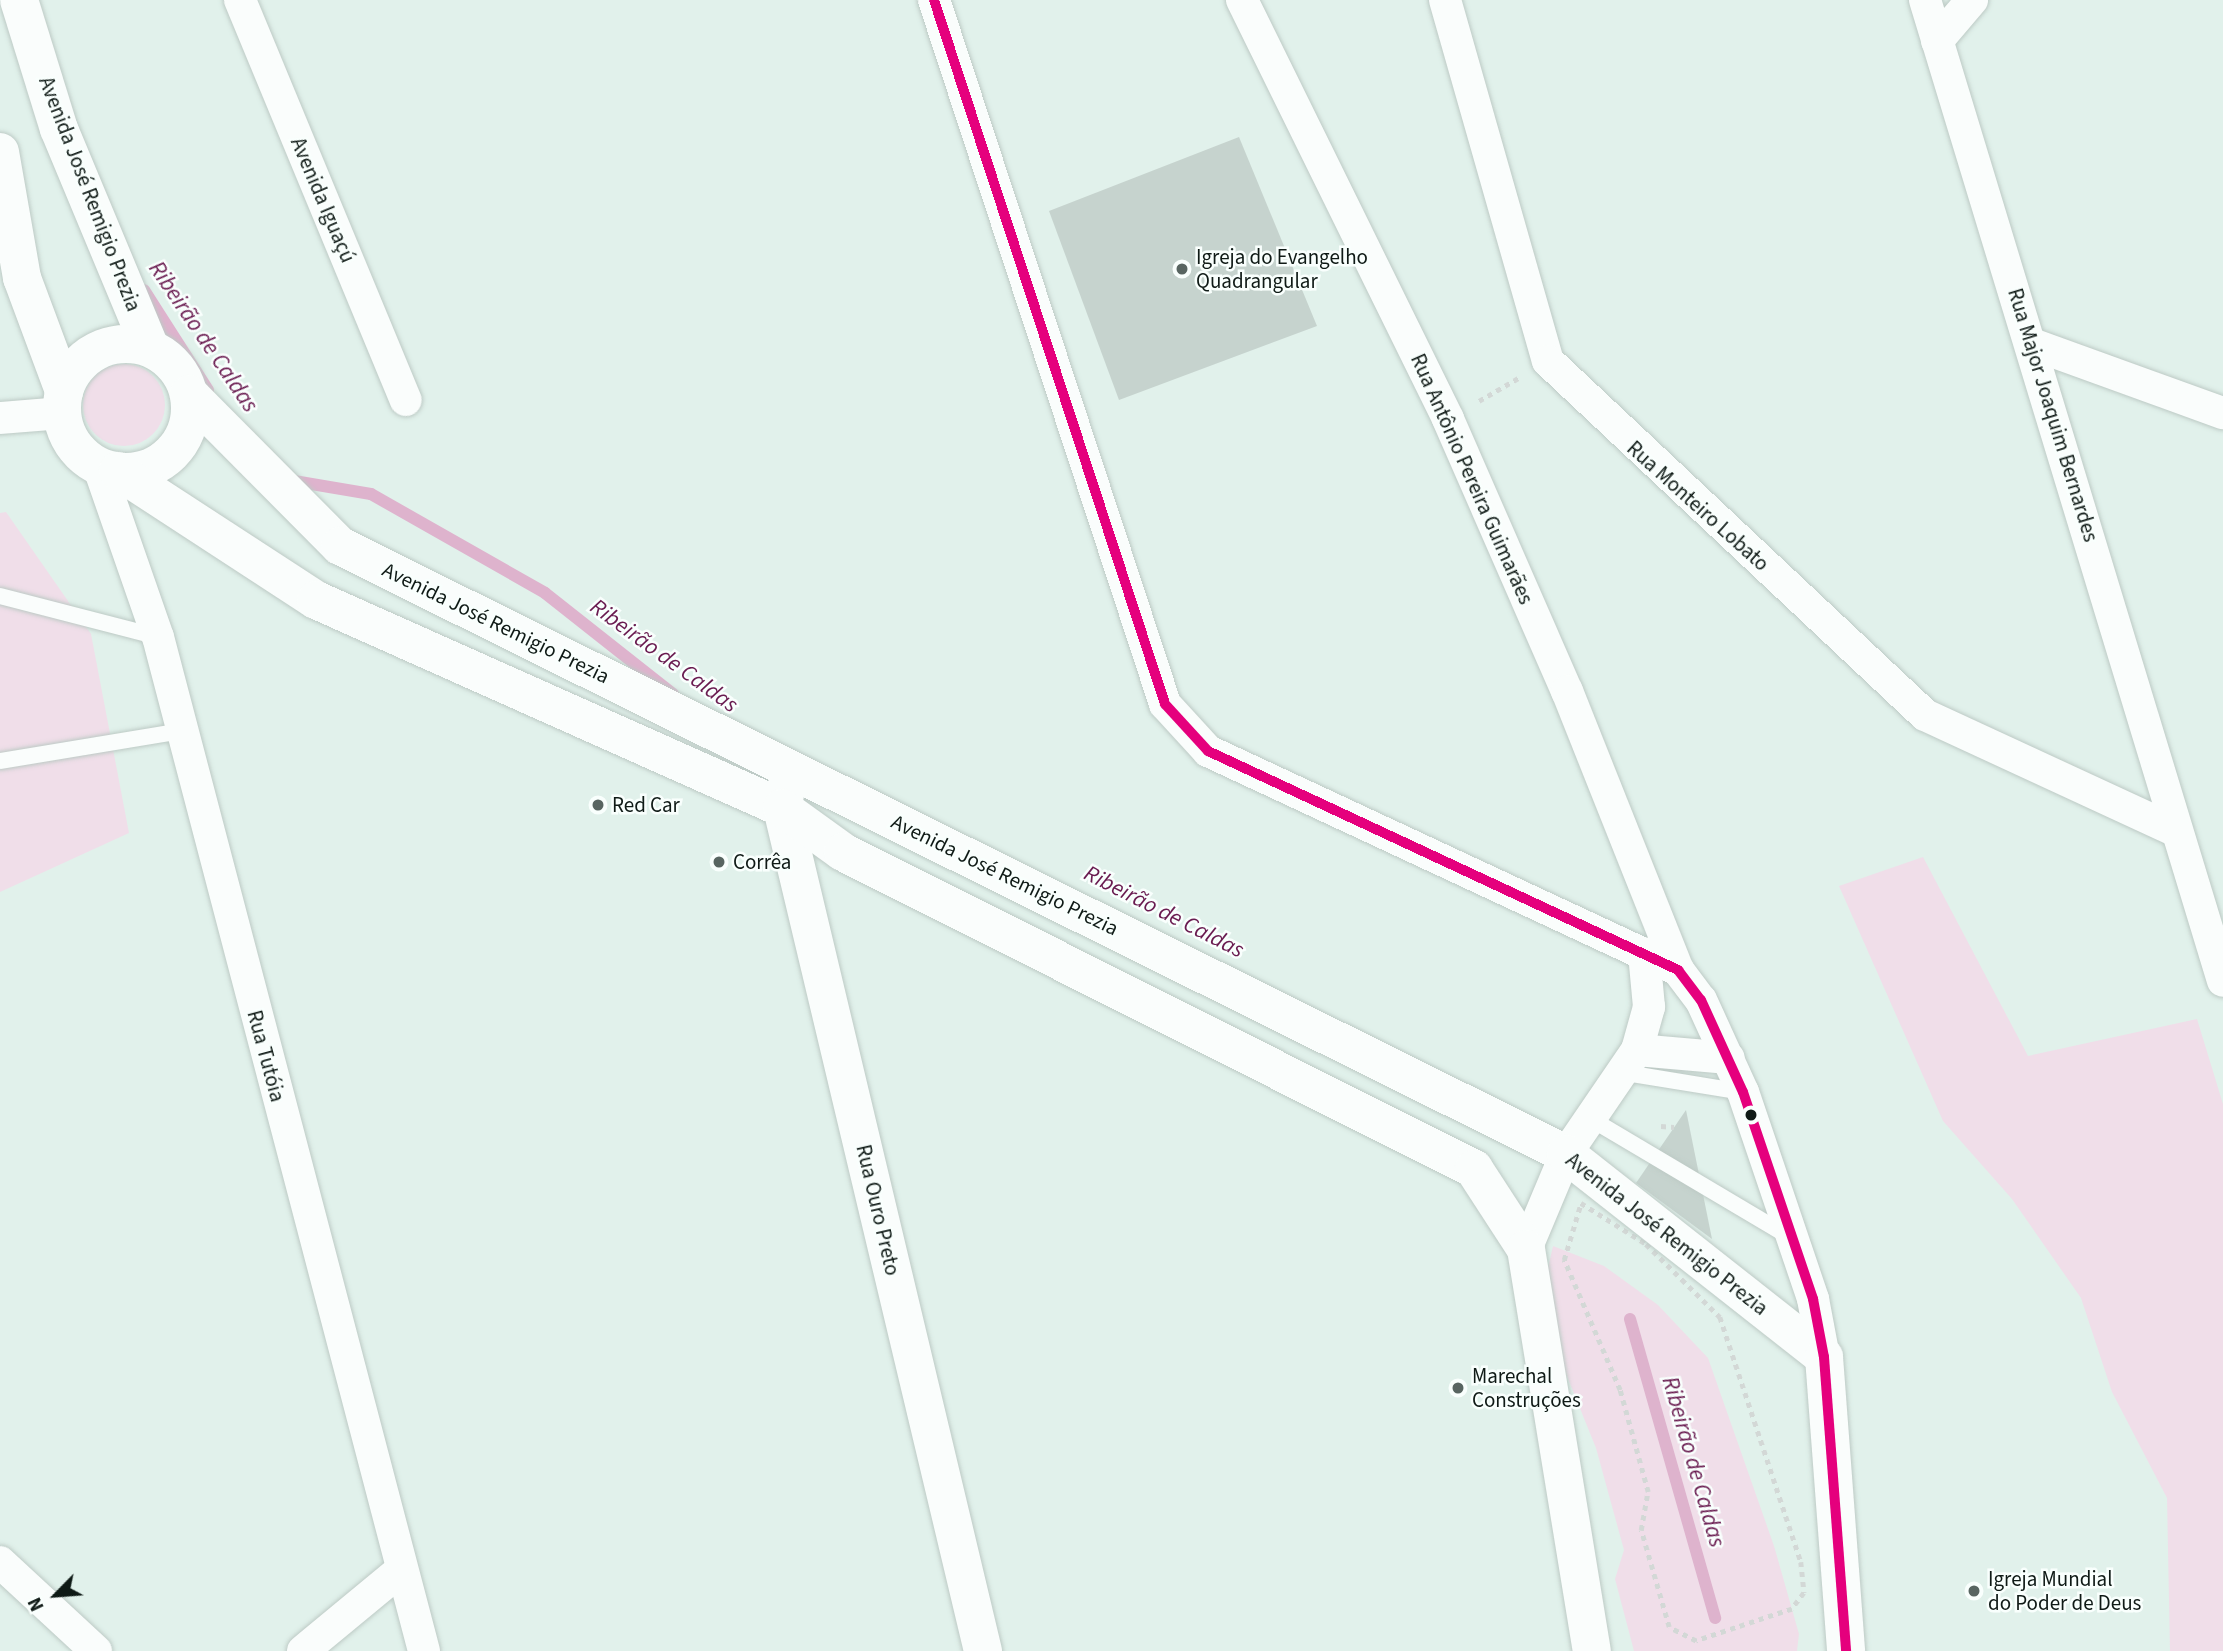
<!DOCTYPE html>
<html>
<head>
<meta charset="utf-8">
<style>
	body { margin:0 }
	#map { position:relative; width:2223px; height:1651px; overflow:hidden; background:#e1f1eb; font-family:"Source Sans 3",sans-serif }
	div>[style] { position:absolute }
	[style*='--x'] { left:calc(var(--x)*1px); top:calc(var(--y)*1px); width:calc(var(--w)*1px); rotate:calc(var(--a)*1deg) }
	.green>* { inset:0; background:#f0dee9 }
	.round { border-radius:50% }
	.stream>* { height:12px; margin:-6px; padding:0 6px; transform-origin:6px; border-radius:6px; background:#deb3cd }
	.building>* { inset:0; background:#c6d3ce }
	.path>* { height:4.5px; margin-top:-2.25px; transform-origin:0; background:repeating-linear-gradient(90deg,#d3d8d6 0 5px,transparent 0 10px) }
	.roads { filter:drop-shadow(0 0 2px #bdcac5) drop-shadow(0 0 2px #bdcac5) }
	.service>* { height:16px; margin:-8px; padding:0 8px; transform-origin:8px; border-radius:8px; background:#fafdfc }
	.minor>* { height:32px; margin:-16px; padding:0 16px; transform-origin:16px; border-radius:16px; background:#fafdfc }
	.tertiary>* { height:38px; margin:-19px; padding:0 19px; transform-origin:19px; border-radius:19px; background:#fafdfc }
	.primary>* { height:38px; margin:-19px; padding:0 19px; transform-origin:19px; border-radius:19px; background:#fafdfc }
	.primary>.ring { margin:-19px; padding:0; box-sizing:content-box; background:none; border:38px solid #fafdfc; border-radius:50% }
	.bus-1>* { height:10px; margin:-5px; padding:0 5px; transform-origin:5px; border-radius:5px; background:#e5007d }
	.dots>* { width:19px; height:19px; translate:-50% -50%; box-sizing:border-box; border:4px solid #f9fffd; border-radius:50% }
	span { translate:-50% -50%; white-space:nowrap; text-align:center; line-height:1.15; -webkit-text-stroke:5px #f9fffd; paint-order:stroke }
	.street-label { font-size:21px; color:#0f1a16 }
	.poi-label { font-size:21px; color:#0f1a16 }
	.left { translate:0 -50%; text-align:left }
	.water-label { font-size:23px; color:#691b50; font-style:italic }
	.north { position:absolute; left:21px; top:1560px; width:70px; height:70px; -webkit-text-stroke:5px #f9fffd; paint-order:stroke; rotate:245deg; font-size:19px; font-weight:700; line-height:28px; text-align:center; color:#0f1a16 }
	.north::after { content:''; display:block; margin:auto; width:24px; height:32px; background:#0f1a16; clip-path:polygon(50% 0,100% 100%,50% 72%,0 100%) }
</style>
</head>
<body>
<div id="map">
	<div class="green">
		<i class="round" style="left:83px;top:364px;width:82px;height:82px"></i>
		<i style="clip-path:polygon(6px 512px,91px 634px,129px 833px,0 892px,0 513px)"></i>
		<i style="clip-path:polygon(1923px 857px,2028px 1056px,2197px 1019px,2223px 1104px,2223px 1651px,2170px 1651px,2167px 1498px,2112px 1392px,2081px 1298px,2012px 1199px,1943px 1121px,1839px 886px)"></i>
		<i style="clip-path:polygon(1553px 1246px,1604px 1266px,1658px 1305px,1708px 1358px,1774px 1546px,1799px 1634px,1797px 1651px,1634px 1651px,1615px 1579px,1624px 1550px,1596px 1448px,1539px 1307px)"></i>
	</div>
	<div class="stream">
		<i style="--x:144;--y:290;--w:119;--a:57.4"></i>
		<i style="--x:288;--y:480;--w:84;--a:9.6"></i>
		<i style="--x:371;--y:494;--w:200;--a:29.6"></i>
		<i style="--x:545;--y:593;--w:163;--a:38.3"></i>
		<i style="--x:1630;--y:1319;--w:311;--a:74.1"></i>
	</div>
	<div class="building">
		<i style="clip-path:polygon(1239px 137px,1317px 326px,1119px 400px,1049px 211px)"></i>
		<i style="clip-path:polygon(1686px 1110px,1712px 1239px,1636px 1183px)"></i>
	</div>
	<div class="path">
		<i style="--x:1479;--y:401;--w:48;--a:-30.3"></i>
		<i style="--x:1661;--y:1126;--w:13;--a:4"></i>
		<i style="--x:1581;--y:1203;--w:77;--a:32.2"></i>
		<i style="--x:1646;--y:1244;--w:104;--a:44.6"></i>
		<i style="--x:1720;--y:1317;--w:258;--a:71.7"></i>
		<i style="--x:1801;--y:1562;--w:31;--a:84"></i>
		<i style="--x:1804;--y:1593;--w:20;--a:127"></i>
		<i style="--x:1792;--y:1609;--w:101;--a:161.6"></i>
		<i style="--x:1696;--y:1641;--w:30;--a:-153"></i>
		<i style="--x:1669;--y:1627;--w:101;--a:-106.1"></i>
		<i style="--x:1641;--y:1530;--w:39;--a:-80"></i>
		<i style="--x:1648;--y:1492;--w:106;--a:-105.4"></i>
		<i style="--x:1620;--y:1390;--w:142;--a:-113.3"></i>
		<i style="--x:1564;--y:1260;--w:59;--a:-73.4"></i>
	</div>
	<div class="roads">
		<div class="service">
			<i style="--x:0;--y:596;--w:163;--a:14.5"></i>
			<i style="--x:0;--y:761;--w:183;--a:-9.4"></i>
			<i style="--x:1626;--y:1073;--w:119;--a:9.2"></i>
			<i style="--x:1591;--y:1119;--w:231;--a:30.7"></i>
		</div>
		<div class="minor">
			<i style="--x:240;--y:0;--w:433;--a:67.5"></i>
			<i style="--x:934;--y:0;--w:741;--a:71.83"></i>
			<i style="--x:1165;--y:704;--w:64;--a:47.5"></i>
			<i style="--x:1208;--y:751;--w:519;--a:24.98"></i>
			<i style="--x:1678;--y:970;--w:38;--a:53"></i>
			<i style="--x:1701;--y:1000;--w:101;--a:65.5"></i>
			<i style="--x:1743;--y:1092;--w:219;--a:71.3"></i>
			<i style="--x:1813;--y:1299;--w:59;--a:79.3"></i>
			<i style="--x:1242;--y:0;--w:467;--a:63.8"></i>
			<i style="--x:1448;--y:419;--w:297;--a:66.4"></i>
			<i style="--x:1567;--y:691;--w:300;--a:68.3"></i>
			<i style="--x:1445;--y:0;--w:375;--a:74.1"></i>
			<i style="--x:1548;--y:361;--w:517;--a:43.2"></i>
			<i style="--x:1925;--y:715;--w:277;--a:24.8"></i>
			<i style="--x:1925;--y:0;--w:1025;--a:73.1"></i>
			<i style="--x:1937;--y:41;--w:54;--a:-49.5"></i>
			<i style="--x:2032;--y:344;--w:203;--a:19.9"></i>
			<i style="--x:0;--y:418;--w:62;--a:-4.6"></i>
			<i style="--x:98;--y:465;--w:182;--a:70.8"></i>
			<i style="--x:158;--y:637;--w:1048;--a:75.3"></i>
			<i style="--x:1637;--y:1050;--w:92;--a:5"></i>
			<i style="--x:1526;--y:1249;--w:103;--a:-67.2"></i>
			<i style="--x:1566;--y:1154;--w:126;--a:-55.7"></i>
			<i style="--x:1637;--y:1050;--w:45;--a:-74.4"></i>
			<i style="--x:1649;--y:1007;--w:54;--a:-95.3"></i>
			<i style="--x:0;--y:1562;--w:131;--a:42.8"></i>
			<i style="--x:303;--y:1651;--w:127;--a:-39.6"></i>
		</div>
		<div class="tertiary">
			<i style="--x:787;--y:785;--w:24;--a:102"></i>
			<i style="--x:782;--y:808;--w:867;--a:76.59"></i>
		</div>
		<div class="primary">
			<i style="--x:19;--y:0;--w:135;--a:72.8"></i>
			<i style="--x:59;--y:129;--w:237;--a:67.4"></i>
			<i style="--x:0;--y:152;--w:128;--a:80.1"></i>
			<i style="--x:22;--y:278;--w:121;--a:69.6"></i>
			<i class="ring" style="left:62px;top:344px;width:90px;height:90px"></i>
			<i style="--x:189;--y:394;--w:214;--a:45.2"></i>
			<i style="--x:340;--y:546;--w:1368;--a:26.38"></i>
			<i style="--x:1566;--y:1154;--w:328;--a:38.2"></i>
			<i style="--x:1824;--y:1357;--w:295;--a:85.7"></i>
			<i style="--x:118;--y:471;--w:236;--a:33.1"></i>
			<i style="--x:316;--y:600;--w:510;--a:24.05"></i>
			<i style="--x:782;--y:808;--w:75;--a:35.8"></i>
			<i style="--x:843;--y:852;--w:706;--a:26.67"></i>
			<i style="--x:1474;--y:1169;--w:95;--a:57"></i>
			<i style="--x:1526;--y:1249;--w:407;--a:80.7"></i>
		</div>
	</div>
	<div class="bus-1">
		<i style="--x:934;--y:0;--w:741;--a:71.83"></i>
		<i style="--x:1165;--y:704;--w:64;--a:47.5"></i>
		<i style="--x:1208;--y:751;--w:519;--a:24.98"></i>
		<i style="--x:1678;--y:970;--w:38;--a:53"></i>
		<i style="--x:1701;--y:1000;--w:101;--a:65.5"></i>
		<i style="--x:1743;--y:1092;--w:219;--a:71.3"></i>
		<i style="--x:1813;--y:1299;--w:59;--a:79.3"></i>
		<i style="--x:1824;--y:1357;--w:295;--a:85.7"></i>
	</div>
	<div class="dots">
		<i style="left:1182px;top:269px;background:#586561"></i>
		<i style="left:598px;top:805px;background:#586561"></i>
		<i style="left:719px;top:862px;background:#586561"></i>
		<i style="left:1751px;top:1115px;background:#0f1a16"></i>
		<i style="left:1458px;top:1388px;background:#586561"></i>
		<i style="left:1974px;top:1591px;background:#586561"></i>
	</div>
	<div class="street-label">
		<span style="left:90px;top:194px;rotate:69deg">Avenida José Remigio Prezia</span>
		<span style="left:323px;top:200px;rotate:67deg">Avenida Iguaçú</span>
		<span style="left:2053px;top:415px;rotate:73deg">Rua Major Joaquim Bernardes</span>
		<span style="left:1472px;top:479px;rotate:66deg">Rua Antônio Pereira Guimarães</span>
		<span style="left:1698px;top:506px;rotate:42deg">Rua Monteiro Lobato</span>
		<span style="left:496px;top:623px;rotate:26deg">Avenida José Remigio Prezia</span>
		<span style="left:1005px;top:875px;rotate:26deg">Avenida José Remigio Prezia</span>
		<span style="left:266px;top:1056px;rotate:75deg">Rua Tutóia</span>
		<span style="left:878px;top:1210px;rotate:77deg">Rua Ouro Preto</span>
		<span style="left:1667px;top:1234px;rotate:38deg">Avenida José Remigio Prezia</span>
	</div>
	<div class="poi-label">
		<span class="left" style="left:1196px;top:269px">Igreja do Evangelho<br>Quadrangular</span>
		<span class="left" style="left:612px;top:805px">Red Car</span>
		<span class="left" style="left:733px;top:862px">Corrêa</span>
		<span class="left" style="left:1472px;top:1388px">Marechal<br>Construções</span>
		<span class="left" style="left:1988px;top:1591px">Igreja Mundial<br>do Poder de Deus</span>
	</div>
	<div class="water-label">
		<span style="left:203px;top:337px;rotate:56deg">Ribeirão de Caldas</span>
		<span style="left:664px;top:656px;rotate:36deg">Ribeirão de Caldas</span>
		<span style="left:1164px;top:912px;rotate:27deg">Ribeirão de Caldas</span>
		<span style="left:1693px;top:1462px;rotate:74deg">Ribeirão de Caldas</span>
	</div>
	<div class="north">N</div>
</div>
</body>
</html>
